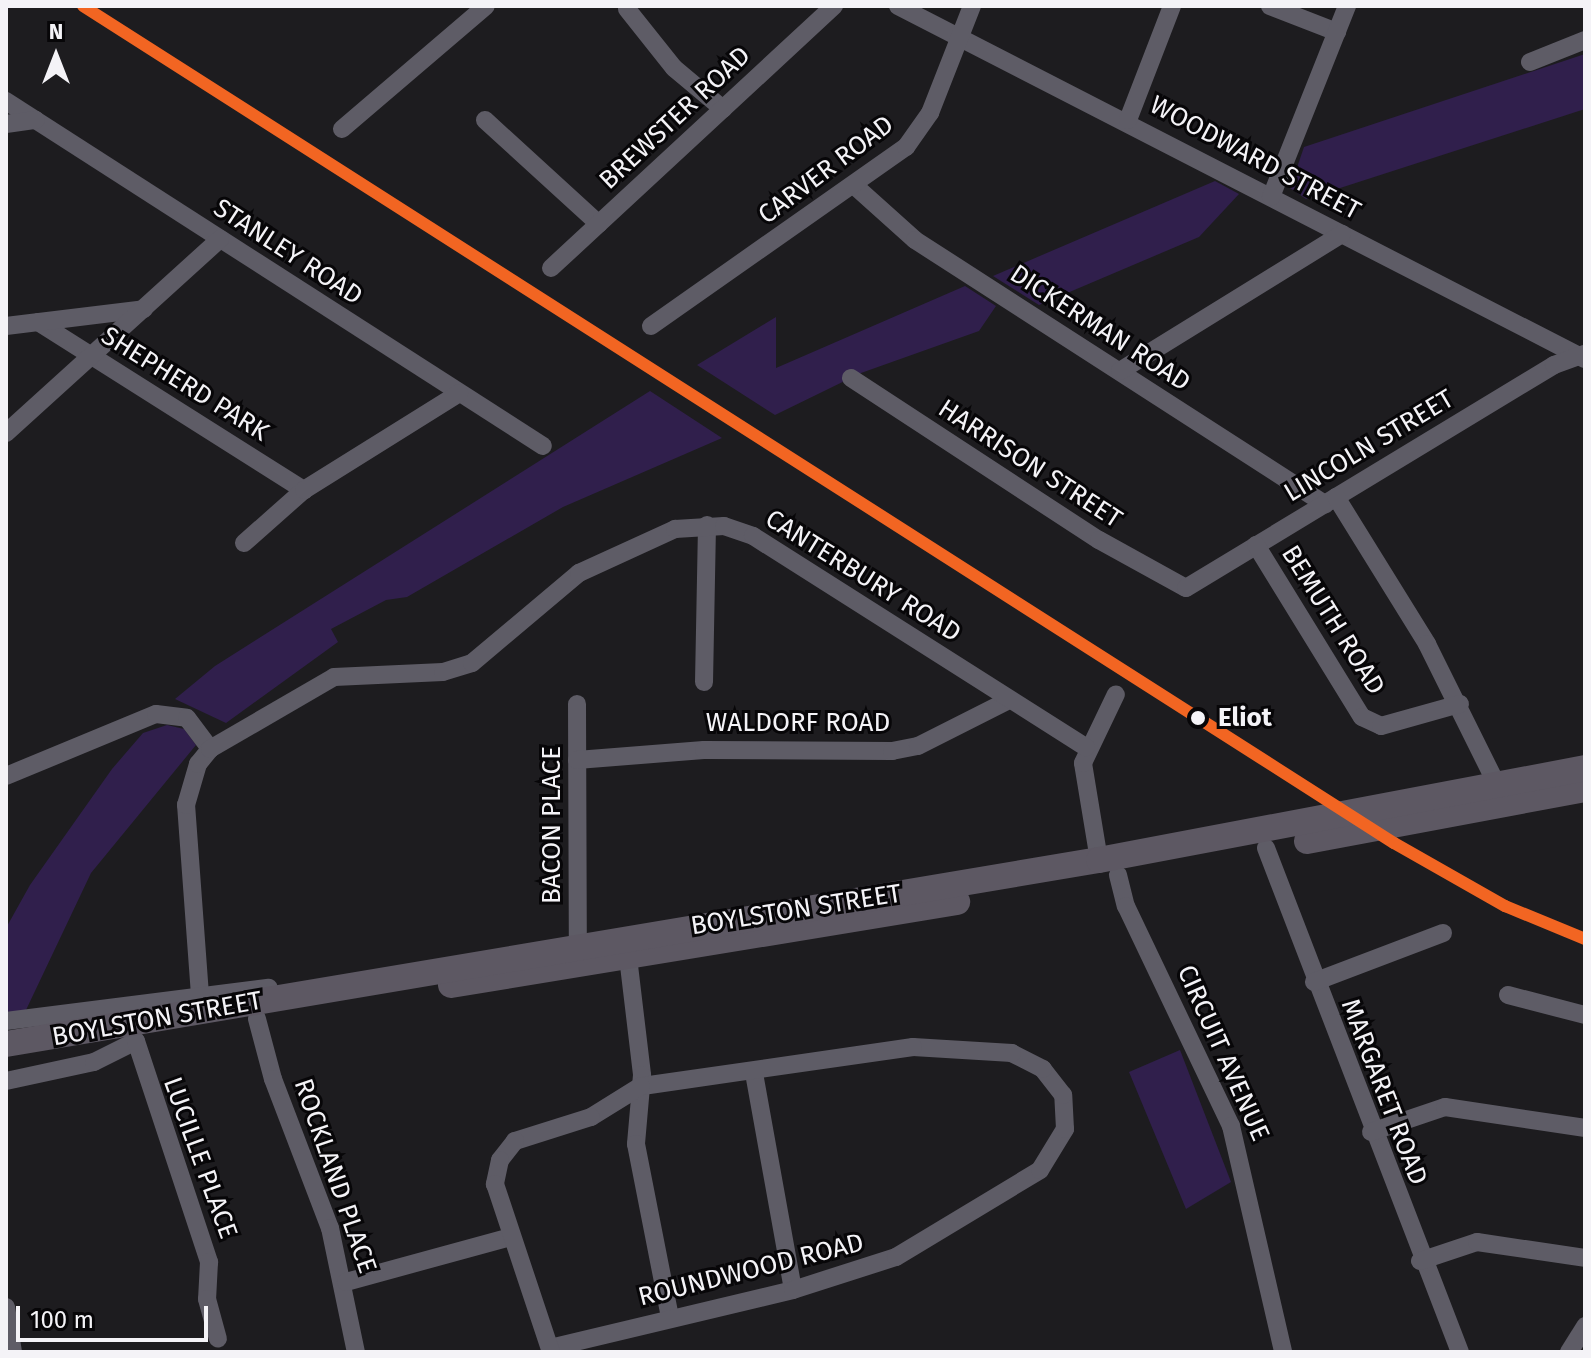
<!DOCTYPE html>
<html>
<head>
<meta charset="utf-8">
<style>
	body { margin:0 }
	#map { position:relative; width:1591px; height:1358px; overflow:hidden; background:#1d1c1f; font-family:"Fira Sans",sans-serif }
	div>[style] { position:absolute }
	[style*='--x'] { left:calc(var(--x)*1px); top:calc(var(--y)*1px); width:calc(var(--w)*1px); rotate:calc(var(--a)*1deg) }
	.green>* { inset:0; background:#301f4c }
	.minor>* { height:18px; margin:-9px; padding:0 9px; transform-origin:9px; border-radius:9px; background:#5e5c66 }
	.highway>* { height:26px; margin:-13px; padding:0 13px; transform-origin:13px; border-radius:13px; background:#5d5863 }
	.rail-1>* { height:12px; margin:-6px; padding:0 6px; transform-origin:6px; border-radius:6px; background:#f26522 }
	.dots>* { width:22px; height:22px; translate:-50% -50%; box-sizing:border-box; border:4px solid #070608; border-radius:50% }
	span { translate:-50% -50%; white-space:nowrap; text-align:center; line-height:1.15; -webkit-text-stroke:6px #070608; paint-order:stroke }
	.street-label { font-size:26px; color:#f4f3f7 }
	.stop-label { font-size:26px; color:#f4f3f7; font-weight:700 }
	.left { translate:0 -50%; text-align:left }
	.frame { position:absolute; inset:0; border:8px solid #f4f3f7; pointer-events:none }
	.north { position:absolute; left:16px; top:16px; width:80px; height:80px; -webkit-text-stroke:6px #070608; paint-order:stroke; rotate:0deg; font-size:22px; font-weight:700; line-height:32px; text-align:center; color:#f4f3f7 }
	.north::after { content:''; display:block; margin:auto; width:28px; height:36px; background:#f4f3f7; clip-path:polygon(50% 0,100% 100%,50% 72%,0 100%) }
	.scale { position:absolute; left:16px; top:1306px; width:192px; height:36px; box-sizing:border-box; border:4px solid #f4f3f7; border-top:0; padding-left:10px; font-size:24px; line-height:28px; white-space:nowrap; color:#f4f3f7; -webkit-text-stroke:6px #070608; paint-order:stroke }
</style>
</head>
<body>
<div id="map">
	<div class="green">
		<i style="clip-path:polygon(1585px 54px,1585px 109px,1306px 199px,1290px 188px,1304px 147px)"></i>
		<i style="clip-path:polygon(1215px 181px,1239px 194px,1199px 237px,1039px 305px,993px 276px)"></i>
		<i style="clip-path:polygon(965px 286px,996px 306px,979px 331px,861px 373px,775px 415px,697px 365px,776px 317px,776px 368px)"></i>
		<i style="clip-path:polygon(650px 391px,722px 438px,563px 507px,407px 597px,386px 600px,331px 629px,338px 642px,226px 723px,175px 699px,215px 666px)"></i>
		<i style="clip-path:polygon(167px 725px,184px 729px,196px 745px,91px 873px,26px 1010px,6px 1013px,6px 928px,30px 885px,112px 769px,143px 733px)"></i>
		<i style="clip-path:polygon(1180px 1050px,1231px 1182px,1186px 1209px,1129px 1072px)"></i>
	</div>
	<div class="minor">
		<i style="--x:898;--y:6;--w:772;--a:27.2"></i>
		<i style="--x:1270;--y:6;--w:72;--a:21.2"></i>
		<i style="--x:627;--y:9;--w:75;--a:51.5"></i>
		<i style="--x:674;--y:68;--w:64;--a:39.9"></i>
		<i style="--x:1530;--y:62;--w:59;--a:-21.8"></i>
		<i style="--x:6;--y:101;--w:638;--a:32.72"></i>
		<i style="--x:485;--y:120;--w:154;--a:42.4"></i>
		<i style="--x:1128;--y:120;--w:122;--a:-68.9"></i>
		<i style="--x:6;--y:124;--w:30;--a:-8"></i>
		<i style="--x:342;--y:129;--w:189;--a:-40.5"></i>
		<i style="--x:856;--y:187;--w:79;--a:41.9"></i>
		<i style="--x:915;--y:240;--w:488;--a:32.8"></i>
		<i style="--x:1271;--y:197;--w:206;--a:-68.3"></i>
		<i style="--x:551;--y:268;--w:386;--a:-42.8"></i>
		<i style="--x:38;--y:322;--w:315;--a:32.3"></i>
		<i style="--x:6;--y:326;--w:139;--a:-7"></i>
		<i style="--x:651;--y:326;--w:312;--a:-35.1"></i>
		<i style="--x:906;--y:147;--w:42;--a:-54.8"></i>
		<i style="--x:930;--y:113;--w:115;--a:-68.6"></i>
		<i style="--x:1120;--y:371;--w:261;--a:-31.7"></i>
		<i style="--x:851;--y:378;--w:296;--a:33.2"></i>
		<i style="--x:1099;--y:540;--w:99;--a:28.9"></i>
		<i style="--x:1186;--y:588;--w:430;--a:-31.2"></i>
		<i style="--x:1554;--y:365;--w:33;--a:-20"></i>
		<i style="--x:6;--y:433;--w:289;--a:-42.2"></i>
		<i style="--x:1336;--y:497;--w:173;--a:58.2"></i>
		<i style="--x:1427;--y:644;--w:160;--a:63.6"></i>
		<i style="--x:244;--y:543;--w:80;--a:-41.5"></i>
		<i style="--x:304;--y:490;--w:183;--a:-32"></i>
		<i style="--x:1256;--y:545;--w:202;--a:58.4"></i>
		<i style="--x:1362;--y:717;--w:21;--a:25"></i>
		<i style="--x:1381;--y:726;--w:82;--a:-15.6"></i>
		<i style="--x:704;--y:682;--w:157;--a:-88.9"></i>
		<i style="--x:577;--y:704;--w:242;--a:89.8"></i>
		<i style="--x:577;--y:760;--w:127;--a:-4.5"></i>
		<i style="--x:704;--y:750;--w:188;--a:0.3"></i>
		<i style="--x:892;--y:751;--w:26;--a:-11"></i>
		<i style="--x:918;--y:746;--w:102;--a:-26.8"></i>
		<i style="--x:6;--y:776;--w:162;--a:-22.5"></i>
		<i style="--x:156;--y:714;--w:31;--a:7"></i>
		<i style="--x:187;--y:718;--w:39;--a:53"></i>
		<i style="--x:1266;--y:848;--w:540;--a:68.95"></i>
		<i style="--x:1099;--y:860;--w:98;--a:-99.4"></i>
		<i style="--x:1083;--y:763;--w:76;--a:-64.4"></i>
		<i style="--x:1118;--y:875;--w:32;--a:76"></i>
		<i style="--x:1126;--y:906;--w:244;--a:64.5"></i>
		<i style="--x:1231;--y:1126;--w:232;--a:77"></i>
		<i style="--x:628;--y:957;--w:119;--a:83.2"></i>
		<i style="--x:642;--y:1075;--w:69;--a:95"></i>
		<i style="--x:636;--y:1144;--w:177;--a:78.9"></i>
		<i style="--x:1314;--y:982;--w:138;--a:-20.8"></i>
		<i style="--x:200;--y:995;--w:191;--a:-94.2"></i>
		<i style="--x:186;--y:805;--w:43;--a:-73.7"></i>
		<i style="--x:198;--y:764;--w:19;--a:-51"></i>
		<i style="--x:210;--y:749;--w:143;--a:-30.1"></i>
		<i style="--x:334;--y:677;--w:109;--a:-2.6"></i>
		<i style="--x:443;--y:672;--w:30;--a:-17"></i>
		<i style="--x:472;--y:663;--w:140;--a:-40.1"></i>
		<i style="--x:579;--y:573;--w:106;--a:-24.6"></i>
		<i style="--x:675;--y:529;--w:49;--a:-3.5"></i>
		<i style="--x:724;--y:526;--w:31;--a:19"></i>
		<i style="--x:753;--y:536;--w:394;--a:32.4"></i>
		<i style="--x:1508;--y:995;--w:80;--a:14.6"></i>
		<i style="--x:257;--y:1019;--w:62;--a:75.1"></i>
		<i style="--x:273;--y:1079;--w:160;--a:69.1"></i>
		<i style="--x:330;--y:1228;--w:127;--a:78.2"></i>
		<i style="--x:6;--y:1021;--w:265;--a:-7.2"></i>
		<i style="--x:754;--y:1073;--w:220;--a:79.8"></i>
		<i style="--x:6;--y:1081;--w:90;--a:-12.2"></i>
		<i style="--x:94;--y:1062;--w:47;--a:-26.6"></i>
		<i style="--x:136;--y:1041;--w:233;--a:71.7"></i>
		<i style="--x:209;--y:1262;--w:37;--a:93"></i>
		<i style="--x:207;--y:1299;--w:41;--a:74.6"></i>
		<i style="--x:1371;--y:1132;--w:78;--a:-18.7"></i>
		<i style="--x:1445;--y:1107;--w:142;--a:8.5"></i>
		<i style="--x:1420;--y:1261;--w:60;--a:-18.4"></i>
		<i style="--x:1477;--y:1242;--w:109;--a:8.4"></i>
		<i style="--x:346;--y:1282;--w:170;--a:-15.3"></i>
		<i style="--x:6;--y:1307;--w:46;--a:81.2"></i>
		<i style="--x:550;--y:1348;--w:250;--a:-13.4"></i>
		<i style="--x:793;--y:1290;--w:108;--a:-17.8"></i>
		<i style="--x:896;--y:1257;--w:168;--a:-31.1"></i>
		<i style="--x:1040;--y:1170;--w:48;--a:-58.6"></i>
		<i style="--x:1065;--y:1129;--w:34;--a:-93"></i>
		<i style="--x:1063;--y:1095;--w:33;--a:-128"></i>
		<i style="--x:1043;--y:1069;--w:35;--a:-153"></i>
		<i style="--x:1012;--y:1053;--w:99;--a:-176.5"></i>
		<i style="--x:913;--y:1047;--w:275;--a:171.8"></i>
		<i style="--x:641;--y:1086;--w:59;--a:148.2"></i>
		<i style="--x:591;--y:1117;--w:80;--a:162.5"></i>
		<i style="--x:515;--y:1141;--w:24;--a:128"></i>
		<i style="--x:500;--y:1160;--w:25;--a:102"></i>
		<i style="--x:495;--y:1184;--w:177;--a:71.6"></i>
		<i style="--x:1569;--y:1352;--w:31;--a:-58"></i>
	</div>
	<div class="highway">
		<i style="--x:1307;--y:841;--w:283;--a:-10.6"></i>
		<i style="--x:451;--y:985;--w:513;--a:-9.32"></i>
		<i style="--x:6;--y:1044;--w:1108;--a:-9.56"></i>
		<i style="--x:1099;--y:860;--w:495;--a:-10.7"></i>
	</div>
	<div class="rail-1">
		<i style="--x:83;--y:6;--w:1555;--a:32.56"></i>
		<i style="--x:1394;--y:843;--w:128;--a:29.6"></i>
		<i style="--x:1505;--y:906;--w:87;--a:22.4"></i>
	</div>
	<div class="dots">
		<i style="left:1198px;top:718px;background:#f4f3f7"></i>
	</div>
	<div class="street-label">
		<span style="left:675px;top:118px;rotate:-43deg">BREWSTER ROAD</span>
		<span style="left:1255px;top:158px;rotate:28deg">WOODWARD STREET</span>
		<span style="left:826px;top:170px;rotate:-37deg">CARVER ROAD</span>
		<span style="left:288px;top:252px;rotate:33deg">STANLEY ROAD</span>
		<span style="left:1100px;top:328px;rotate:33deg">DICKERMAN ROAD</span>
		<span style="left:185px;top:384px;rotate:32deg">SHEPHERD PARK</span>
		<span style="left:1369px;top:446px;rotate:-31deg">LINCOLN STREET</span>
		<span style="left:1030px;top:464px;rotate:33deg">HARRISON STREET</span>
		<span style="left:863px;top:576px;rotate:32deg">CANTERBURY ROAD</span>
		<span style="left:1333px;top:620px;rotate:58deg">BEMUTH ROAD</span>
		<span style="left:798px;top:723px">WALDORF ROAD</span>
		<span style="left:552px;top:825px;rotate:-90deg">BACON PLACE</span>
		<span style="left:796px;top:910px;rotate:-9deg">BOYLSTON STREET</span>
		<span style="left:157px;top:1019px;rotate:-10deg">BOYLSTON STREET</span>
		<span style="left:1223px;top:1053px;rotate:66deg">CIRCUIT AVENUE</span>
		<span style="left:1384px;top:1092px;rotate:69deg">MARGARET ROAD</span>
		<span style="left:200px;top:1158px;rotate:70deg">LUCILLE PLACE</span>
		<span style="left:335px;top:1176px;rotate:71deg">ROCKLAND PLACE</span>
		<span style="left:751px;top:1270px;rotate:-14deg">ROUNDWOOD ROAD</span>
	</div>
	<div class="stop-label">
		<span class="left" style="left:1218px;top:718px">Eliot</span>
	</div>
	<div class="frame"></div>
	<div class="north">N</div>
	<div class="scale">100 m</div>
</div>
</body>
</html>
